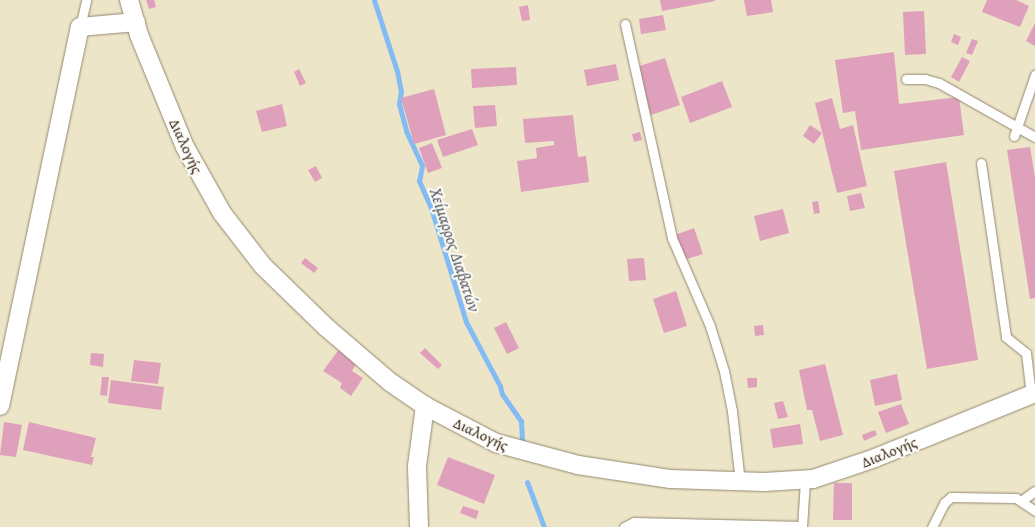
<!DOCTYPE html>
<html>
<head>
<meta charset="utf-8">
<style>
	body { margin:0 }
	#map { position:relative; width:1035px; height:527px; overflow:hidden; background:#ede5c7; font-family:"Gentium Book Plus",serif }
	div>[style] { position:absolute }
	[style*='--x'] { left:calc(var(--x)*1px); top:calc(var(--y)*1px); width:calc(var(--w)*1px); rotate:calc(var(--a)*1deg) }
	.stream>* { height:5px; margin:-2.5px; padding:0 2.5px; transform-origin:2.5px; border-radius:2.5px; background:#83bcf4 }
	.building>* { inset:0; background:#dfa0bc }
	.roads { filter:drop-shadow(0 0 1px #948872) drop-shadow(0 0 1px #948872) }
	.service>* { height:9px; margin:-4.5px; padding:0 4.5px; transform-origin:4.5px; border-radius:4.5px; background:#fff }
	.minor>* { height:18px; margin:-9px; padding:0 9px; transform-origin:9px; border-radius:9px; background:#fff }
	span { translate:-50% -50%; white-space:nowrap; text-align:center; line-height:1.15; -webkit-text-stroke:4px #fdfcf7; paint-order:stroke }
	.street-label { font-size:15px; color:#3b2a1e }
	.water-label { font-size:16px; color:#51565e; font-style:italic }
</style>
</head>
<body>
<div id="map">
	<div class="stream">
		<i style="--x:374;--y:0;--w:75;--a:72.1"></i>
		<i style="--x:397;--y:71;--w:20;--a:79"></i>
		<i style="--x:401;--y:91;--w:13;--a:99"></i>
		<i style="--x:399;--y:104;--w:28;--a:75"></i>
		<i style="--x:406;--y:131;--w:38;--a:65"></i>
		<i style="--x:422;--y:166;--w:15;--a:101"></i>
		<i style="--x:419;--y:181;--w:30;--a:66"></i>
		<i style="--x:431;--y:208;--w:119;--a:72.9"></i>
		<i style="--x:466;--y:322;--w:72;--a:62"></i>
		<i style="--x:500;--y:386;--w:8;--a:76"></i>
		<i style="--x:502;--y:394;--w:33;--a:55"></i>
		<i style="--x:521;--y:421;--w:20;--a:87"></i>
		<i style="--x:527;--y:482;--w:48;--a:69.3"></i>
	</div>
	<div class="building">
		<i style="clip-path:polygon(146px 0,154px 0,156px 7px,149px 9px)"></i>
		<i style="clip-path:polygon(660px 0,715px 0,715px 1px,662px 11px)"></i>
		<i style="clip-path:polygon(744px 0,771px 0,773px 12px,747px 16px)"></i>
		<i style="clip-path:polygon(987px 0,1016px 0,1029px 6px,1020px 27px,982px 12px)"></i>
		<i style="clip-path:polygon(528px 5px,530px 20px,522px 21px,519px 7px)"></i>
		<i style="clip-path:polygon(924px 11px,926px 54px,905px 55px,903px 12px)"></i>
		<i style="clip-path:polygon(663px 15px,666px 30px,641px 34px,639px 19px)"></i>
		<i style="clip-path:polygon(1035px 23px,1035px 46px,1026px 41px)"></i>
		<i style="clip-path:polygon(954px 34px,961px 37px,958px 45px,951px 42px)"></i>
		<i style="clip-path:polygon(972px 39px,978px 41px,972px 55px,966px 53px)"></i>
		<i style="clip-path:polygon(894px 52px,899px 104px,959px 97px,964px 135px,861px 150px,855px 111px,843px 113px,835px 60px)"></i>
		<i style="clip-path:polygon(962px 57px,970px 61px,959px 82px,951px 77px)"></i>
		<i style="clip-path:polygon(665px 58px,680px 105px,651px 115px,636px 67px)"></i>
		<i style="clip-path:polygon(616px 64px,619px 80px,587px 86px,584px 70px)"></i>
		<i style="clip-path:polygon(516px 67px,517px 85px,472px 88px,471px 69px)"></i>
		<i style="clip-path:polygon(299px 69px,306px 83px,300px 86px,294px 72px)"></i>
		<i style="clip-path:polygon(722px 81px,732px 107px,690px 123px,681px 97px)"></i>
		<i style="clip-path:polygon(434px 89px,446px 135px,414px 144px,401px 98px)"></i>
		<i style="clip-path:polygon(832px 98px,840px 129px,853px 125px,867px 186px,837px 193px,815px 103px)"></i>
		<i style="clip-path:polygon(282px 104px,287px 126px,262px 132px,256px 111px)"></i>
		<i style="clip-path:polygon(495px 105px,497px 126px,475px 128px,473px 106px)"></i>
		<i style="clip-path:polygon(573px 115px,578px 157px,586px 156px,589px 182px,521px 192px,517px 161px,537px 158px,536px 148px,554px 145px,554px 141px,525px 143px,523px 119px)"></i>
		<i style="clip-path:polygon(810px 125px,822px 133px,814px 144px,803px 136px)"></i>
		<i style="clip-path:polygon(472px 129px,478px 145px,443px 157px,437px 140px)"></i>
		<i style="clip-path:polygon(640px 132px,642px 140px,634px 142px,632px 134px)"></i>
		<i style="clip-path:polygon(432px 143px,442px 168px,428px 173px,419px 148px)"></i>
		<i style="clip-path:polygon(1030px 147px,1035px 178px,1035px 298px,1030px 299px,1007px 150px)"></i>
		<i style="clip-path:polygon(946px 162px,978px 360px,927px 369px,894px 171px)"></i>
		<i style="clip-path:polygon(316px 166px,322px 178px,315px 182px,308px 170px)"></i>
		<i style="clip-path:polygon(861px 193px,865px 208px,850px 211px,847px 196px)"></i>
		<i style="clip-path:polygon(818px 201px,820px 213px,814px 214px,812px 202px)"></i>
		<i style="clip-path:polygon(783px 209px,789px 233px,760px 241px,754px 216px)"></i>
		<i style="clip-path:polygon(694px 228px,703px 254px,684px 260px,675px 235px)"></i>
		<i style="clip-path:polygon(305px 258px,318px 268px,314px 273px,301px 263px)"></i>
		<i style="clip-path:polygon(644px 258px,646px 280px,629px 281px,627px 259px)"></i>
		<i style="clip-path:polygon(676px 291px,687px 326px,664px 333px,653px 299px)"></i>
		<i style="clip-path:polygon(506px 322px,519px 348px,507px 354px,494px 328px)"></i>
		<i style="clip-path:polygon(763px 325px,764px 335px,755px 336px,754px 326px)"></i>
		<i style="clip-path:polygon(340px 348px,358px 361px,352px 371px,363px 378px,351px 396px,340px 388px,342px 383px,323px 371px)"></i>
		<i style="clip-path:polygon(425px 348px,442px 365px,438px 369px,420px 353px)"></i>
		<i style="clip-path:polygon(91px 353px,104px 354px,103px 367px,90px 365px)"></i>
		<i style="clip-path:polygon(134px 360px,161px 363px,158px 384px,131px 381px)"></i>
		<i style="clip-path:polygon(825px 364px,843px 435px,820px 441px,812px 410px,807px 410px,799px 370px)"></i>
		<i style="clip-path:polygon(897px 374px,902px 400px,875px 406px,870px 380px)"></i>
		<i style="clip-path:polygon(102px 377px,109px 377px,107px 396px,100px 395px)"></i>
		<i style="clip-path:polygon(747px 378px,757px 378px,757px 387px,748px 388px)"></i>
		<i style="clip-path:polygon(111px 380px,164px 387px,161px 410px,108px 403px)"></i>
		<i style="clip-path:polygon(783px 401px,788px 417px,778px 419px,774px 403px)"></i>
		<i style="clip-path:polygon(901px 404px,909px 424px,886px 433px,878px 412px)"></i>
		<i style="clip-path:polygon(4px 422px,22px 425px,16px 457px,0 455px)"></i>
		<i style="clip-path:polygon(29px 422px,96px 438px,91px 457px,94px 457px,92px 465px,23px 450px)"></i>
		<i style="clip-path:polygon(800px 424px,803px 444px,773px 448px,770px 429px)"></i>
		<i style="clip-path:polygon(875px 430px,877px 435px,864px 441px,862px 435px)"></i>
		<i style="clip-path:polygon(448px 457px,495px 475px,484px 504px,437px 485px)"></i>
		<i style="clip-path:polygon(834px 483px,852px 483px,852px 520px,833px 520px)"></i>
		<i style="clip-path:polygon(463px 506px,479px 511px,476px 519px,460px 513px)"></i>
	</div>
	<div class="roads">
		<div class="service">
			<i style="--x:625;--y:24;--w:219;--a:77.6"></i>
			<i style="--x:672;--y:238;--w:96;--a:66.6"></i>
			<i style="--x:710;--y:326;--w:47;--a:72.7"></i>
			<i style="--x:724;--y:371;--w:41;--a:78.7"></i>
			<i style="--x:732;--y:411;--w:71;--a:83.6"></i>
			<i style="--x:80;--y:27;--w:28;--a:-77"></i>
			<i style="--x:906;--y:79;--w:19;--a:0"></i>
			<i style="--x:925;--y:79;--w:15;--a:16"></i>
			<i style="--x:939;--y:83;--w:110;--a:29.4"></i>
			<i style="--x:1014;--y:136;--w:65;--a:-71"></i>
			<i style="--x:981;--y:163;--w:176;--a:81.8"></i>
			<i style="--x:1006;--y:337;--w:26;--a:39"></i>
			<i style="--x:1026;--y:353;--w:42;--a:83.2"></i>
			<i style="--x:1021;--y:501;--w:17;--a:-36"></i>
			<i style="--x:624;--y:527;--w:11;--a:-27"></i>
			<i style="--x:634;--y:522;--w:168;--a:1.4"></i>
			<i style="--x:802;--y:527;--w:47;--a:-86.3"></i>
			<i style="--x:932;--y:527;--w:27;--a:-63"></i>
			<i style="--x:944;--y:503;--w:9;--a:-41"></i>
			<i style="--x:951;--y:497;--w:65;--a:0.9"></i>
			<i style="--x:1016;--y:498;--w:23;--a:34"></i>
		</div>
		<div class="minor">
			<i style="--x:129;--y:0;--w:36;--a:74"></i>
			<i style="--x:139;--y:35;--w:121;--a:67.7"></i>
			<i style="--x:185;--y:147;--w:76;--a:60.7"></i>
			<i style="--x:222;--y:213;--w:67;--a:52.3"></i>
			<i style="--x:263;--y:266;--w:89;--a:44.1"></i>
			<i style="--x:327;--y:328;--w:83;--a:40.6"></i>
			<i style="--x:390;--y:382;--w:42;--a:34.4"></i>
			<i style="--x:425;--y:406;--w:80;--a:27.5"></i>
			<i style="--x:496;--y:443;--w:85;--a:15"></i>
			<i style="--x:578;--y:465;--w:94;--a:8.6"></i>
			<i style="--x:671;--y:479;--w:93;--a:1.8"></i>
			<i style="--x:764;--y:482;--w:49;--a:-3.5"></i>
			<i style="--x:813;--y:479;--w:65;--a:-18.7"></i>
			<i style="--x:875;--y:458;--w:173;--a:-22.1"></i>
			<i style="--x:0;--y:406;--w:387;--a:-78.1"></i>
			<i style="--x:80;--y:27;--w:56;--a:-5.1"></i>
			<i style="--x:419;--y:527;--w:61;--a:-91.9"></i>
			<i style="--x:417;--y:466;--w:61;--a:-82.4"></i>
		</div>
	</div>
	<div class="street-label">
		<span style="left:186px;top:146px;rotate:65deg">Διαλογής</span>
		<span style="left:481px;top:434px;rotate:25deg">Διαλογής</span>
		<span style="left:889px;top:452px;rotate:-22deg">Διαλογής</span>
	</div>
	<div class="water-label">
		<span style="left:455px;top:250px;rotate:72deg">Χείμαρρος Διαβατών</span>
	</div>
</div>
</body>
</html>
